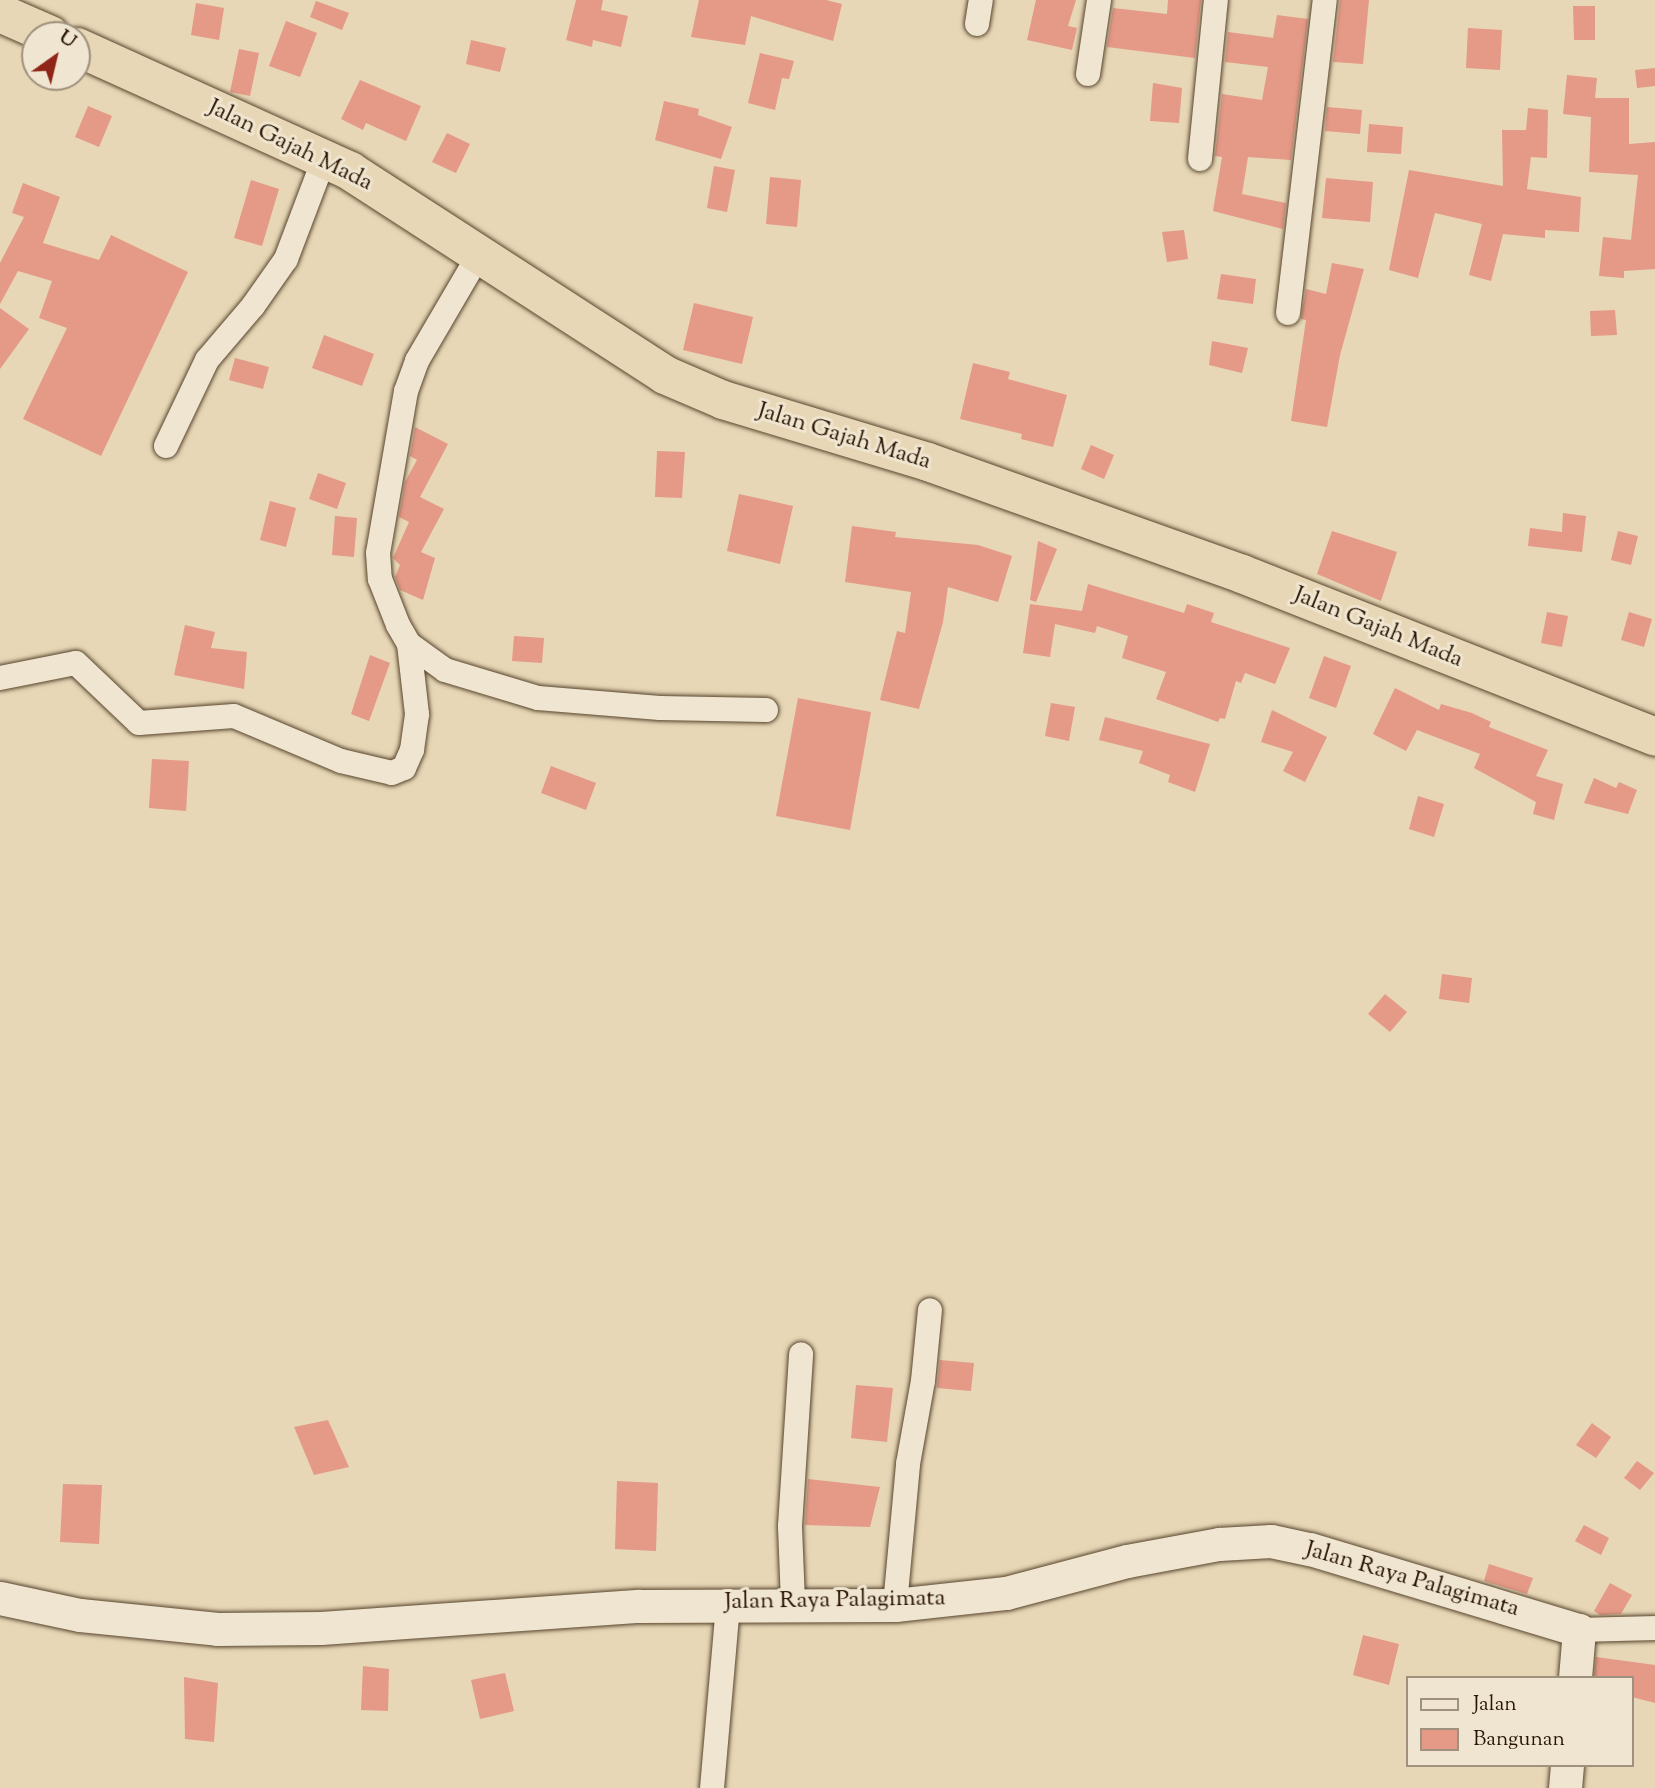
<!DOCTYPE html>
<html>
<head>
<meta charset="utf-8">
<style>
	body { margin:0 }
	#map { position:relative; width:1655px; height:1788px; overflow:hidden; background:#e7d7b6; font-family:"Sorts Mill Goudy",serif }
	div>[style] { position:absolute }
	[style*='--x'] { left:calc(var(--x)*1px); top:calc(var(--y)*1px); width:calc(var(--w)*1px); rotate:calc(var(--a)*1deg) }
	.building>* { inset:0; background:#e59987 }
	.roads { filter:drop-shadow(0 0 2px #58452e) drop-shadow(0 0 2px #58452e) }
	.street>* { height:24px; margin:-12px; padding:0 12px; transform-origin:12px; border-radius:12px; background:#efe5d0 }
	.secondary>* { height:33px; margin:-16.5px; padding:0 16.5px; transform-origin:16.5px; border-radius:16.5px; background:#efe5d0 }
	.highway>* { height:38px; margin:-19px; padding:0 19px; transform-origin:19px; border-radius:19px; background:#e7d7b6 }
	span { translate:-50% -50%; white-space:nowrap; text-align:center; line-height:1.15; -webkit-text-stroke:6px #efe5d0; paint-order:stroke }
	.street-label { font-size:24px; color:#281400 }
	.legend { position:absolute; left:1406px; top:1676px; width:228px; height:91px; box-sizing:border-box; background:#efe5d0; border:2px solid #9f917d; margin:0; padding:9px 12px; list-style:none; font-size:21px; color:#281400 }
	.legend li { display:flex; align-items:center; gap:14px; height:35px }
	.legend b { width:35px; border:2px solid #9f917d }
	.north { position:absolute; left:21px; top:21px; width:70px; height:70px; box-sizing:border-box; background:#efe5d0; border:2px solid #9f917d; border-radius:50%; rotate:34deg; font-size:19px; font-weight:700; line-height:28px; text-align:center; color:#281400 }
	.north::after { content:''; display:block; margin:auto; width:24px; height:32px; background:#8f2418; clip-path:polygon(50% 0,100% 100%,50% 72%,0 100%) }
</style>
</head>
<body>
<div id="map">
	<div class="building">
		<i style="clip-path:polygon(576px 0,603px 0,601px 10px,628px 16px,621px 47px,593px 40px,592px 47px,566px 40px)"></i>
		<i style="clip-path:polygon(699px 0,826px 0,842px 4px,833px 41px,751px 16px,745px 45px,691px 37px)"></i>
		<i style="clip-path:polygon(1036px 0,1076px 0,1068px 26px,1077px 28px,1072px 50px,1027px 40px)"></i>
		<i style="clip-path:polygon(1168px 0,1201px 0,1195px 58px,1107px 47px,1113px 8px,1167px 14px)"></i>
		<i style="clip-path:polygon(1340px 0,1369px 0,1363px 64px,1333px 62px)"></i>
		<i style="clip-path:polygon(316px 1px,349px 13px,342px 30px,310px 17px)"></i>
		<i style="clip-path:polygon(196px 3px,224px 8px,219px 40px,191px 35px)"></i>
		<i style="clip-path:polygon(1573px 6px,1595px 6px,1595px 40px,1574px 40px)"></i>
		<i style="clip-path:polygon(1277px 15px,1308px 19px,1291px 160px,1248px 157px,1242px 194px,1286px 203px,1283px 229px,1213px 211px,1222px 157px,1215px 156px,1222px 94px,1262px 100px,1268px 67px,1225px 62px,1228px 32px,1273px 38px)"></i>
		<i style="clip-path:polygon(286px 21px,317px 33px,300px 77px,269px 66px)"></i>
		<i style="clip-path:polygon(1468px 28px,1502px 30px,1500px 70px,1466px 68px)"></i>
		<i style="clip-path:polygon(471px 40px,506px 48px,500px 72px,466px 64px)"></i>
		<i style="clip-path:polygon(239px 49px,259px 53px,250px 96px,230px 92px)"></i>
		<i style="clip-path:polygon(760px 53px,794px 61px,789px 79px,782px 78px,775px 110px,748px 103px)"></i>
		<i style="clip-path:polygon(1655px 68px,1655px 86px,1637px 88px,1635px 70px)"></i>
		<i style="clip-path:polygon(1567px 75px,1597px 78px,1595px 98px,1629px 98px,1629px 144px,1655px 142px,1655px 269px,1624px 271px,1624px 278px,1599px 276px,1603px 237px,1631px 240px,1638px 175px,1589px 172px,1591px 117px,1563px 114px)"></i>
		<i style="clip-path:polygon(360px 80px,421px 106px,406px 141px,366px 123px,363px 130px,341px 119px)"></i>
		<i style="clip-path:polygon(1153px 83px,1182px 88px,1179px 123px,1150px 121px)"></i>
		<i style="clip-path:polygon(664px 101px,699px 109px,698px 115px,732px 127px,721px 159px,655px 140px)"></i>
		<i style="clip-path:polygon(88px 106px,112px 116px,99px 147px,75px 137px)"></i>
		<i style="clip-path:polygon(1327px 107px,1362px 110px,1360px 134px,1325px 131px)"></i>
		<i style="clip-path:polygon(1528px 108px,1548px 110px,1547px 158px,1531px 157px,1527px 189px,1581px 197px,1579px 232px,1545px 230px,1545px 238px,1503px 234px,1491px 281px,1469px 275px,1482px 224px,1435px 213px,1418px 278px,1389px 270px,1409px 170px,1503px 186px,1502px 130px,1526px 130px)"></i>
		<i style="clip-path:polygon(1369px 124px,1403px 127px,1401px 154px,1367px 152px)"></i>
		<i style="clip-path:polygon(447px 133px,470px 144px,456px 173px,432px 162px)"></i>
		<i style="clip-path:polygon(714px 166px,735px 170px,727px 212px,707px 208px)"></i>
		<i style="clip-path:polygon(770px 177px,801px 180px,797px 227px,766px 224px)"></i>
		<i style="clip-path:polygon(1326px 178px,1373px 182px,1370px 222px,1322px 218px)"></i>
		<i style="clip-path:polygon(251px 180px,279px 189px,262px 246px,234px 238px)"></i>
		<i style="clip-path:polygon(23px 183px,60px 197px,43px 243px,99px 260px,111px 235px,188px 272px,101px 456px,23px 419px,67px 328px,39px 318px,52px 281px,18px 271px,0 304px,0 263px,24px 217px,12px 213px)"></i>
		<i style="clip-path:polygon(1184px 230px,1188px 259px,1167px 262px,1162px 232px)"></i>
		<i style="clip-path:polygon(1332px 263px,1364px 269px,1340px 355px,1327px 427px,1291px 421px,1306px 320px,1301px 319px,1306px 289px,1326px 294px)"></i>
		<i style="clip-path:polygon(1221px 274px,1256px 279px,1253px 304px,1217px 299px)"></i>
		<i style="clip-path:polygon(694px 303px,753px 317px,742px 364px,683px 350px)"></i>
		<i style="clip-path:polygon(0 308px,29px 329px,0 369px)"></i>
		<i style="clip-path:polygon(1615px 310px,1617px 335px,1591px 336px,1590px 311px)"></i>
		<i style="clip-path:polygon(324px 335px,374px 354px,362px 386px,312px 368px)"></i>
		<i style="clip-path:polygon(1212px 341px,1248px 348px,1242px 373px,1209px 365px)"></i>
		<i style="clip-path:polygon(235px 358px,269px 367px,263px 389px,229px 380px)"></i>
		<i style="clip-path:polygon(973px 363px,1010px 372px,1008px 379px,1067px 395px,1053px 447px,1021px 439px,1022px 434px,960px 419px)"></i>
		<i style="clip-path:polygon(415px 427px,448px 444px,420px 497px,444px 509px,421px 552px,435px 558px,423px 600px,400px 590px,395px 577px,400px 565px,393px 558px,409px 522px,399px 517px,405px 482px,417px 460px,410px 456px)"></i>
		<i style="clip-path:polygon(1091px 445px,1114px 455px,1104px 479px,1081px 469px)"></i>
		<i style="clip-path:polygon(657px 451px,685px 452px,682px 498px,655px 497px)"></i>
		<i style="clip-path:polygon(318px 473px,346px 483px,337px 509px,309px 499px)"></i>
		<i style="clip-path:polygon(739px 494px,793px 506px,780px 564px,727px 551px)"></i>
		<i style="clip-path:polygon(270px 501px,296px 508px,286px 547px,260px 540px)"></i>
		<i style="clip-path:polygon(1563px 513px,1586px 516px,1582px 552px,1528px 546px,1530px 528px,1562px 532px)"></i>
		<i style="clip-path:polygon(335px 516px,357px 518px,354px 557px,332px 555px)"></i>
		<i style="clip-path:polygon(852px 526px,896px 532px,895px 537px,978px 545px,1012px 556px,998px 602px,948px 587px,943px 622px,919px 709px,880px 700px,897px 631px,905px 633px,911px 592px,845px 582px)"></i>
		<i style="clip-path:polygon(1332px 531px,1397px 552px,1381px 601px,1317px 574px)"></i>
		<i style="clip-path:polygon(1618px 531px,1638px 536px,1631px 565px,1611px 560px)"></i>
		<i style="clip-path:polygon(1038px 541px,1057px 549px,1036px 602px,1030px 600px)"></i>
		<i style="clip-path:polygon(1088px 584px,1184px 613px,1187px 604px,1214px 613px,1211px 622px,1290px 648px,1275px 684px,1245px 673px,1241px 683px,1236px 681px,1225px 719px,1220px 718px,1218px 722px,1156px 699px,1166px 672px,1122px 658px,1128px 636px,1097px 626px,1095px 633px,1055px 624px,1050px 657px,1023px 653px,1030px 604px,1082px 611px)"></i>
		<i style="clip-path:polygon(1547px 612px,1568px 616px,1562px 647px,1541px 643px)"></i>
		<i style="clip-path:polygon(1629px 612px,1652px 619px,1644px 647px,1621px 640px)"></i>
		<i style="clip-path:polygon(185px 625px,215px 632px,211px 648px,247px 652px,244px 689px,174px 675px)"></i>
		<i style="clip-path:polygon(514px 636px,544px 638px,542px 663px,512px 661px)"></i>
		<i style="clip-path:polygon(370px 655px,390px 663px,369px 721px,351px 714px)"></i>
		<i style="clip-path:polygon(1324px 656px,1351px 666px,1336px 708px,1309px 698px)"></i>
		<i style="clip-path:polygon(1395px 688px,1439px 710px,1441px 704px,1472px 713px,1491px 722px,1489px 727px,1548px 750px,1536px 776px,1563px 784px,1554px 820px,1533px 814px,1536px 802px,1474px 768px,1480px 754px,1417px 730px,1406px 751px,1373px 734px)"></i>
		<i style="clip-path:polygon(798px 698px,871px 712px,850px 830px,776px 816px)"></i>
		<i style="clip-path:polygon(1051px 703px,1075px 707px,1069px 741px,1045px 736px)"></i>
		<i style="clip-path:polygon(1272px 710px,1327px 737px,1305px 782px,1283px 771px,1293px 752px,1261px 742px)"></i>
		<i style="clip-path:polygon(1105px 717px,1210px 744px,1195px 792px,1168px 782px,1170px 775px,1139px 763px,1143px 751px,1099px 740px)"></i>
		<i style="clip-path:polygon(152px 759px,189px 761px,186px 811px,149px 808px)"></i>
		<i style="clip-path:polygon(551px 766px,596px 783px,586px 810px,541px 793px)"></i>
		<i style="clip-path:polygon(1594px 778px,1616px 788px,1619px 782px,1637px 790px,1628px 814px,1584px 803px)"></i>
		<i style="clip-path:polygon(1418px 796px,1444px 804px,1434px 837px,1409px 829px)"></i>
		<i style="clip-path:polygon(1442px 974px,1472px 978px,1469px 1003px,1439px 999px)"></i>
		<i style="clip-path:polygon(1385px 994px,1407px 1012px,1390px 1032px,1368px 1014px)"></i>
		<i style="clip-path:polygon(940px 1360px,974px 1363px,971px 1391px,937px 1388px)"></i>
		<i style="clip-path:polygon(856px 1385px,893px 1388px,887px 1442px,851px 1438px)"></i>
		<i style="clip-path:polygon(328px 1420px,349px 1467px,314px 1475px,294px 1427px)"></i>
		<i style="clip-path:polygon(1592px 1423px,1611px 1437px,1596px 1458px,1576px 1445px)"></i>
		<i style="clip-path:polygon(1637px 1461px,1654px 1473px,1640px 1490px,1624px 1478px)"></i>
		<i style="clip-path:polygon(808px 1479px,880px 1487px,870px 1527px,805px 1525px)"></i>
		<i style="clip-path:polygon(617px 1481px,658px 1483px,656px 1551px,615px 1549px)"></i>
		<i style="clip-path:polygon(63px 1484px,102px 1485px,99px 1544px,60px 1542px)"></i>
		<i style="clip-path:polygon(1584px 1525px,1609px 1538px,1601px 1555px,1575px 1541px)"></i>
		<i style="clip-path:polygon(1489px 1564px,1533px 1578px,1527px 1594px,1484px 1581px)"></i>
		<i style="clip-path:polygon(1610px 1583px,1632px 1595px,1621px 1614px,1600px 1615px,1594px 1611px)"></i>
		<i style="clip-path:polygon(1363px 1635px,1399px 1644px,1389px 1685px,1353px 1675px)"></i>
		<i style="clip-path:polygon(1596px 1657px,1655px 1665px,1655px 1703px,1632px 1697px,1632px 1678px,1594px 1678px)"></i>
		<i style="clip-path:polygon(363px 1666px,389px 1669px,388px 1711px,361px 1710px)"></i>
		<i style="clip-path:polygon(505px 1673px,514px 1711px,480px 1719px,471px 1680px)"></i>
		<i style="clip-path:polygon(184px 1677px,218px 1683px,214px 1742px,185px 1739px)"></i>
	</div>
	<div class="roads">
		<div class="street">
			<i style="--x:977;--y:24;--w:24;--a:-81"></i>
			<i style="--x:1088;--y:74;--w:75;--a:-81.5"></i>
			<i style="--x:1200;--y:159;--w:160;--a:-84.3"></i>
			<i style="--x:480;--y:253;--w:125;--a:120.3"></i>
			<i style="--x:417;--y:361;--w:32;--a:110"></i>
			<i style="--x:406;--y:391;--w:164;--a:99.8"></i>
			<i style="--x:378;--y:553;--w:26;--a:86"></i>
			<i style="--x:380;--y:579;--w:49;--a:68.6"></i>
			<i style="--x:398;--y:625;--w:22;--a:60"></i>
			<i style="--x:409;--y:644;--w:44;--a:35.8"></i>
			<i style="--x:445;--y:670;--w:97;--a:16.8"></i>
			<i style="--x:538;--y:698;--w:122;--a:4.7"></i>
			<i style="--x:660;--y:708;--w:106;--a:1.1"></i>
			<i style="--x:1288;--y:313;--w:315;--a:-83.3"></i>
			<i style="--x:166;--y:446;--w:95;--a:-64.5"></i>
			<i style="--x:207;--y:360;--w:71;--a:-49.6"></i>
			<i style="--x:253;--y:306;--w:57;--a:-54.9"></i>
			<i style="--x:286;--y:259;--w:107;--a:-69.2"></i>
			<i style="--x:0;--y:678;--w:77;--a:-11.2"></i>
			<i style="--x:76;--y:663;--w:87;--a:43.6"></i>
			<i style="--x:139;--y:723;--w:95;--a:-4.2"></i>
			<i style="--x:234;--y:716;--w:116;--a:22.8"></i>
			<i style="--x:341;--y:761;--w:52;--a:13.2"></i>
			<i style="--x:392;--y:773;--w:13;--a:-23"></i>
			<i style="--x:404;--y:768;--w:20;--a:-66"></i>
			<i style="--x:412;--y:750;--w:36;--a:-82"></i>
			<i style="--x:417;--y:714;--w:70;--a:-96.5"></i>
			<i style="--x:793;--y:1602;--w:76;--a:-92.3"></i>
			<i style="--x:790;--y:1526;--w:172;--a:-86.3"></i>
			<i style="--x:895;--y:1605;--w:142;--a:-84.7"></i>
			<i style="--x:908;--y:1464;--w:84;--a:-79.8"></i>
			<i style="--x:923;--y:1381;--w:71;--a:-84.4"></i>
			<i style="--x:1579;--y:1630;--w:76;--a:-1.5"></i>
			<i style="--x:712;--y:1788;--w:185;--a:-85"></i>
		</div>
		<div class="secondary">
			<i style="--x:0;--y:1598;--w:82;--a:12"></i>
			<i style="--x:80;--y:1615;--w:138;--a:5.8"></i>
			<i style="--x:217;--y:1629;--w:104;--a:-0.6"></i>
			<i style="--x:321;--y:1628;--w:319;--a:-4"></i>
			<i style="--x:639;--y:1606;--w:256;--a:-0.2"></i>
			<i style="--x:895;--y:1605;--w:112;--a:-6.2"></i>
			<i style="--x:1006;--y:1593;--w:125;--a:-14.8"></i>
			<i style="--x:1127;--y:1561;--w:94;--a:-10.5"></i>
			<i style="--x:1219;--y:1544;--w:52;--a:-3.3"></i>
			<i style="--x:1271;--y:1541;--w:40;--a:12"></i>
			<i style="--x:1310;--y:1549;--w:281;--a:16.8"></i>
			<i style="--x:1579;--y:1630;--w:48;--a:94.8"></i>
			<i style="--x:1565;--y:1788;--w:23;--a:-85"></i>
		</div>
		<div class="highway">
			<i style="--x:0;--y:13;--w:55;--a:23.7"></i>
			<i style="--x:77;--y:47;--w:300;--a:24.4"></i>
			<i style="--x:350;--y:171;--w:375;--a:32.9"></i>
			<i style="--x:665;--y:375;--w:63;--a:23.3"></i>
			<i style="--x:723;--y:400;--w:214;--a:16.8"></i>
			<i style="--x:928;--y:462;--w:333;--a:19.6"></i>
			<i style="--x:1242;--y:574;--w:444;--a:21.5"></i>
		</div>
	</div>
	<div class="street-label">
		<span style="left:290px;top:146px;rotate:26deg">Jalan Gajah Mada</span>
		<span style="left:844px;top:437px;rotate:17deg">Jalan Gajah Mada</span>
		<span style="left:1378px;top:628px;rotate:22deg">Jalan Gajah Mada</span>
		<span style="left:1412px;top:1580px;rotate:16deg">Jalan Raya Palagimata</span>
		<span style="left:835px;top:1601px;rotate:-1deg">Jalan Raya Palagimata</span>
	</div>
	<ul class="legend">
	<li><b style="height:9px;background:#efe5d0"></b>Jalan</li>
	<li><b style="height:19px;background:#e59987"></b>Bangunan</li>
	</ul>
	<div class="north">U</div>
</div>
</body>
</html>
